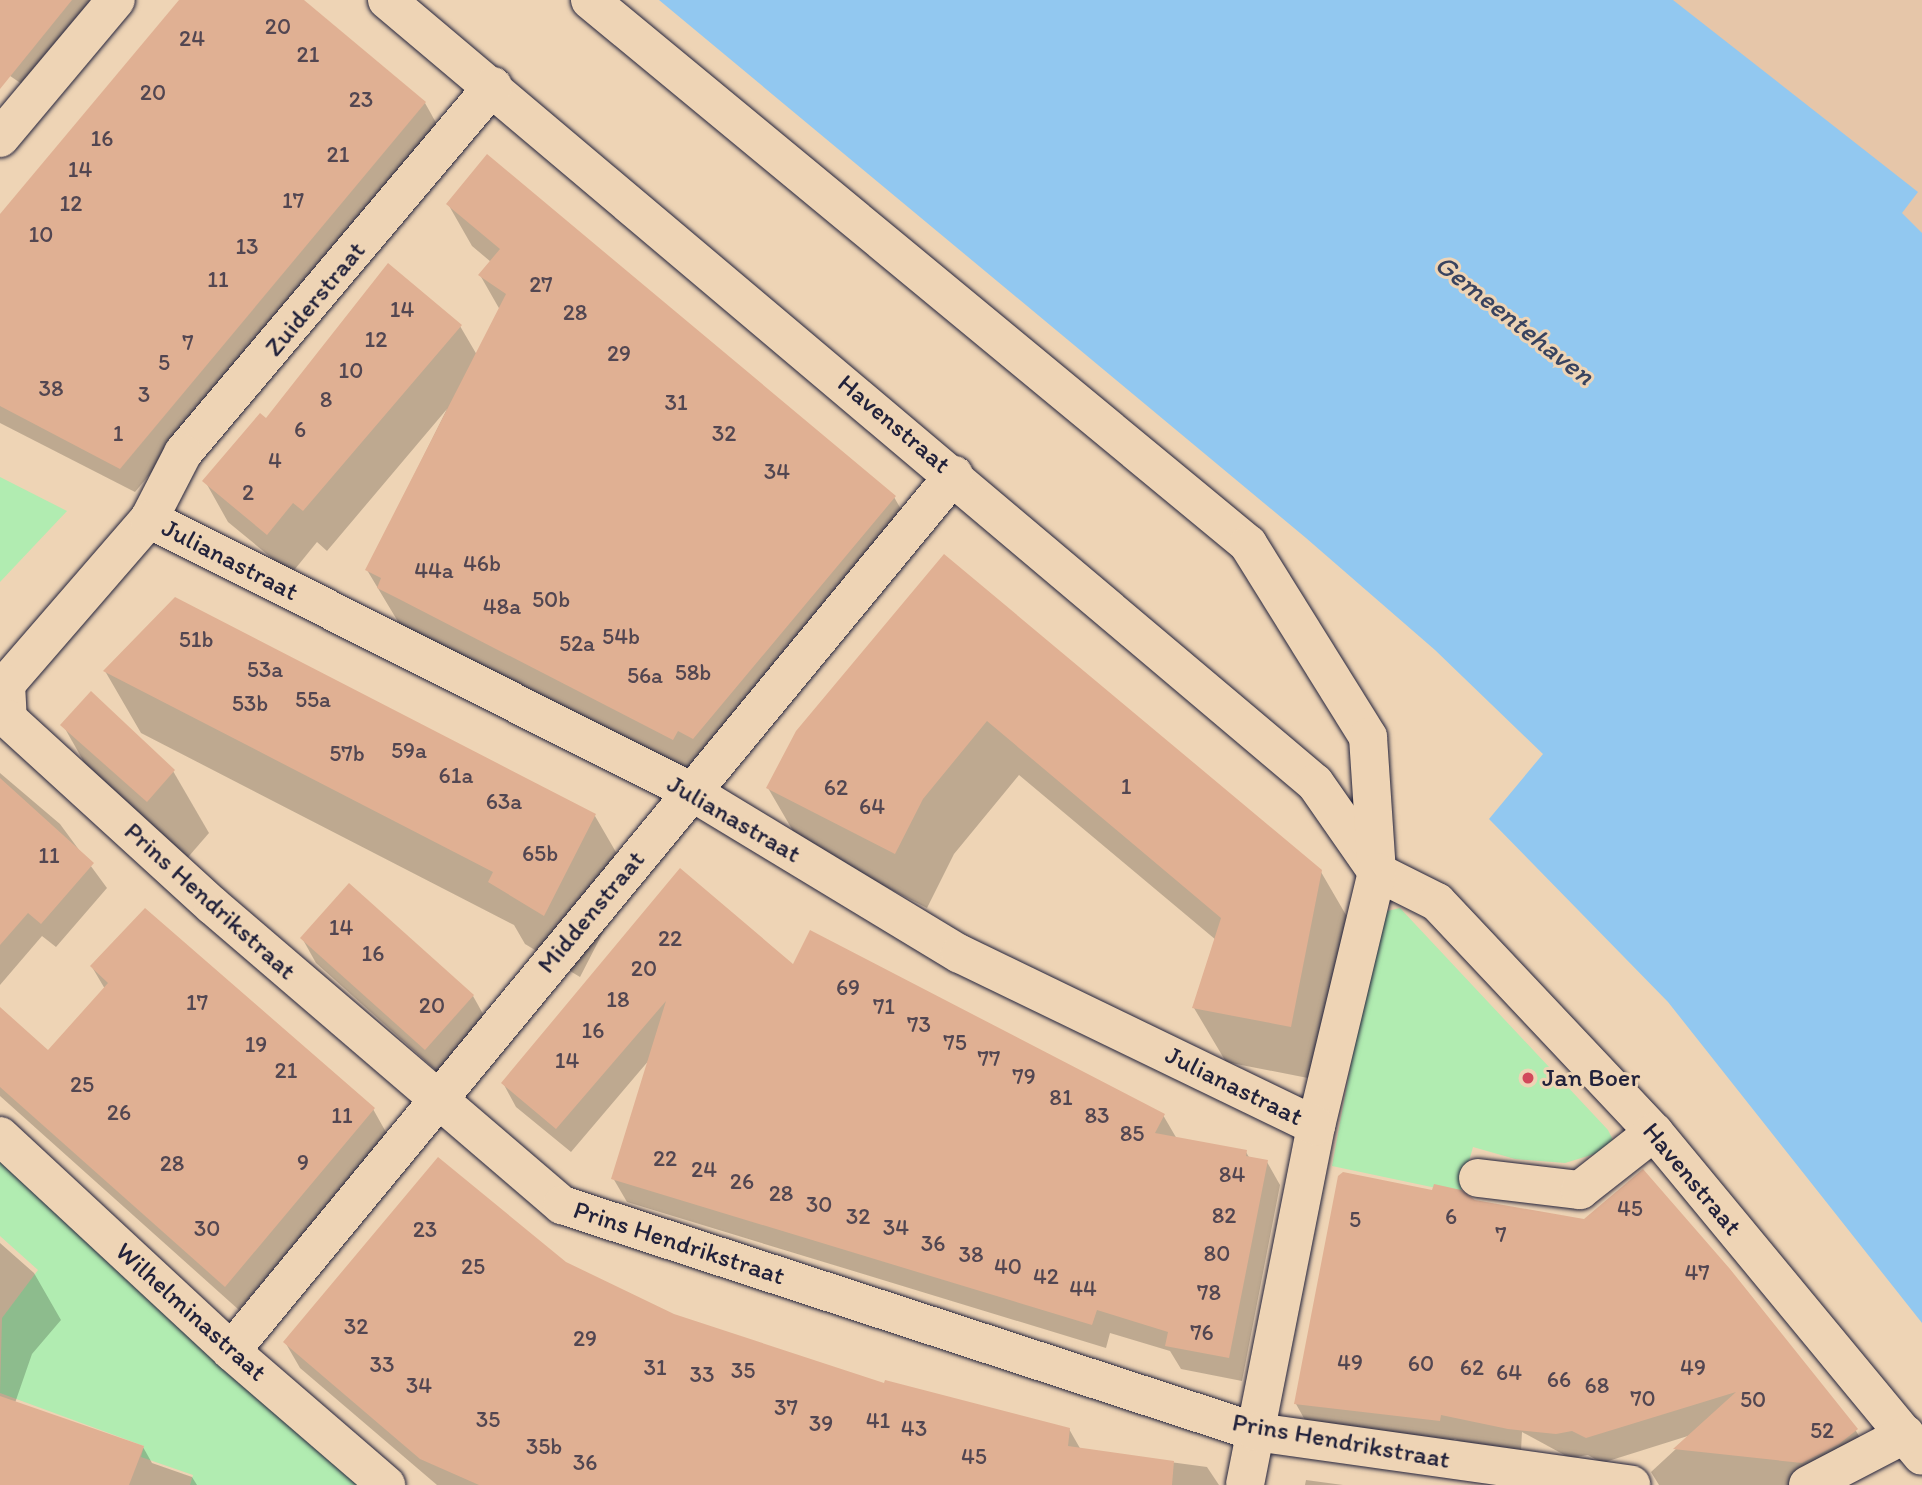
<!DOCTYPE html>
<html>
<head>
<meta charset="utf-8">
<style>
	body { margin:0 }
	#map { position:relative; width:1922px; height:1485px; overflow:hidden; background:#eed4b5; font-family:Itim,sans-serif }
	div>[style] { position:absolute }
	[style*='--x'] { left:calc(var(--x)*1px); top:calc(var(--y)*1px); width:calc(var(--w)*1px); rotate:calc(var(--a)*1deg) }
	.built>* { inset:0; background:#e6c6a9 }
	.green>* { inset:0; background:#b1ecb1 }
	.water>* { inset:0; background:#92c8f0 }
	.shadow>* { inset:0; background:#0003 }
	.building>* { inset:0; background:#e0b093 }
	.roads { filter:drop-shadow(0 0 2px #22223b) drop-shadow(0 0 2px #22223b) }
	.minor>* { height:38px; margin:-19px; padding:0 19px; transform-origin:19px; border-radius:19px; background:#eed4b5 }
	.dots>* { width:19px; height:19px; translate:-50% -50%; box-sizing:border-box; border:4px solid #eed4b5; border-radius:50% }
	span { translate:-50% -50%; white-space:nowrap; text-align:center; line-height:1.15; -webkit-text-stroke:6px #eed4b5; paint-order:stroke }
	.number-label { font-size:23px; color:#524651 }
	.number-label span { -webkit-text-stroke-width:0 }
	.street-label { font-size:26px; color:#22223b }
	.poi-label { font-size:26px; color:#22223b }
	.left { translate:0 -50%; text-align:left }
	.water-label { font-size:28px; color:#38435f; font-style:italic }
</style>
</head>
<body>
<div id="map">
	<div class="built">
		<i style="clip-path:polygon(1572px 0,1922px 0,1922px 288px)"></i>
	</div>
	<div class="green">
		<i style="clip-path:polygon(0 477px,67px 511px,0 582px)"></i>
		<i style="clip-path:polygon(1400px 908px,1608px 1130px,1613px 1140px,1601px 1152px,1565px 1163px,1515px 1159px,1473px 1147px,1460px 1193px,1332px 1166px,1379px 913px)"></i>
		<i style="clip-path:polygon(0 1141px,385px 1485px,190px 1485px,193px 1475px,141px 1457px,144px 1446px,0 1393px,2px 1318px,38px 1270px,0 1236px)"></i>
	</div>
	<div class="water">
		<i style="clip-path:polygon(659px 0,1673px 0,1918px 192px,1902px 213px,1922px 233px,1922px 1323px,1668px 1002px,1489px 819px,1543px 754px,1435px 650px,1306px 538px)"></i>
	</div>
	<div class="shadow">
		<i style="clip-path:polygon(0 0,109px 0,32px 91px,0 69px)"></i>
		<i style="clip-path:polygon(181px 0,301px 0,425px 103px,439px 128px,135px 492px,0 423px,0 216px)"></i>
		<i style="clip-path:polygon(448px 204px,894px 497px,918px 539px,697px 781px,403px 630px,367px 570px,447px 409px,327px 551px,317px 542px,291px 574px,228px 522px,205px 481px,267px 421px,460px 326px,477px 355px,500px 310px,480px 275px,491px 262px,472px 246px)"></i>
		<i style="clip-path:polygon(944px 556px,1321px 872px,1353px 927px,1323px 1081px,1226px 1062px,1194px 1008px,1216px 940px,1019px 775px,954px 854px,927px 908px,800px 843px,768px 788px)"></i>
		<i style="clip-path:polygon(176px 599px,595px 816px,631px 878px,580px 977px,525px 944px,514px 925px,141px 733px,105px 671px)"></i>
		<i style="clip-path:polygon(63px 725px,173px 771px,209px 833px,183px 863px,98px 787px)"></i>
		<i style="clip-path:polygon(0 773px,60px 824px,107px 888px,56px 947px,42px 936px,0 985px)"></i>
		<i style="clip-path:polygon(681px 870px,794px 966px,1163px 1115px,1177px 1139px,1246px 1152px,1250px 1159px,1267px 1162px,1280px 1185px,1242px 1381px,1181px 1369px,1170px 1351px,1110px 1333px,1106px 1348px,627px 1202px,613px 1178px,650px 1059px,571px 1152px,516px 1107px,503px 1083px)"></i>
		<i style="clip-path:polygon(349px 885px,473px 996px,487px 1021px,440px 1074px,316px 963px,302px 938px)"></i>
		<i style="clip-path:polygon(92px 967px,373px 1109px,387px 1134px,239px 1310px,0 1096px,0 1009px,49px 1053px,105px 989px)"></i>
		<i style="clip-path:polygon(1340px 1177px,1853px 1426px,1868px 1451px,1827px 1485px,1659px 1485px,1651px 1472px,1691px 1435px,1602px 1463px,1588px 1455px,1570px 1458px,1522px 1432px,1521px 1451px,1471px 1447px,1455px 1439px,1446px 1444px,1310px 1429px,1296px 1404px)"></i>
		<i style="clip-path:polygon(0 1243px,34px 1273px,61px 1320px,32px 1354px,15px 1403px,143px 1447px,152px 1463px,192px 1477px,197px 1485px,0 1485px)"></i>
		<i style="clip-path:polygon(565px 1264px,674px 1316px,885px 1386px,1069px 1429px,1081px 1450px,1207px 1467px,1219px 1485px,437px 1485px,300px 1368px,285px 1342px)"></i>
		<i style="clip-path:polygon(1306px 1480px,1343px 1485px,1305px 1485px)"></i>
	</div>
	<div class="building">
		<i style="clip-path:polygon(0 0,72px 0,0 89px)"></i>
		<i style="clip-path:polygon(179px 0,304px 0,426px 102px,120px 469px,0 406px,0 214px)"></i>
		<i style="clip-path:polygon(487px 154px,896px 496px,693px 739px,678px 731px,673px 740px,397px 598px,377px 588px,381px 578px,365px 570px,506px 294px,478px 275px,500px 249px,446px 204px)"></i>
		<i style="clip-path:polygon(388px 263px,462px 325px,303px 511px,293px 503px,267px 535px,202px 481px,260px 413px,266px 418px)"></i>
		<i style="clip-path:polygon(944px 554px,1322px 870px,1291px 1027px,1192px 1008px,1221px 918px,987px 721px,923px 799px,895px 854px,766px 788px,796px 731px)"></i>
		<i style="clip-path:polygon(175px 597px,596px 814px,544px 916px,488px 882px,493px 872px,103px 671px)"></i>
		<i style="clip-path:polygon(91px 691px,175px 770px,147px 802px,60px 725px)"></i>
		<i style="clip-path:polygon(0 778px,94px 863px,41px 924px,28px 913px,0 945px)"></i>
		<i style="clip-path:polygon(680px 868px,793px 964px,810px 930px,1165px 1114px,1155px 1133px,1247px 1150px,1246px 1156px,1268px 1160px,1229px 1358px,1165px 1346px,1168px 1332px,1097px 1310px,1092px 1325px,611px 1179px,666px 1001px,556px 1129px,501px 1083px)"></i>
		<i style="clip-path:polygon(349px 883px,474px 995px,425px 1050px,300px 938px)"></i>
		<i style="clip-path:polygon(145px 908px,375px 1108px,225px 1287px,0 1087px,0 1007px,48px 1050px,108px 983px,90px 966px)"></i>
		<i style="clip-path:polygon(438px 1157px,566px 1262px,674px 1314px,884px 1383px,885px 1380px,1070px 1428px,1068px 1446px,1174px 1461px,1172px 1485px,479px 1485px,420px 1459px,283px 1342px)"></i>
		<i style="clip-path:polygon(1643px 1169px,1730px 1269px,1858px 1429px,1839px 1444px,1802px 1463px,1673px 1449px,1736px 1392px,1586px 1438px,1572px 1431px,1556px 1434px,1508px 1429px,1441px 1415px,1440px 1421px,1294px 1404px,1338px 1176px,1343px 1172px,1432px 1190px,1434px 1184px,1461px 1190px,1475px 1200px,1584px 1219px)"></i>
		<i style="clip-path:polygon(0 1396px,144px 1446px,129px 1485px,0 1485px)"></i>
	</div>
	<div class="roads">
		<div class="minor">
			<i style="--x:387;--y:0;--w:1214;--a:40.16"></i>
			<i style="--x:1315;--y:783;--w:108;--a:55.1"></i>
			<i style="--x:1377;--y:872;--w:67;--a:26.6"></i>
			<i style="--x:1437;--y:902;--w:316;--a:46.7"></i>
			<i style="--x:1654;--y:1132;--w:420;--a:50.4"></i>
			<i style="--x:590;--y:0;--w:854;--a:39.58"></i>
			<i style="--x:1248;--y:544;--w:227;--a:58.1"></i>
			<i style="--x:1368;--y:737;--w:135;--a:86.2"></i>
			<i style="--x:1377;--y:872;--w:261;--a:103.5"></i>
			<i style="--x:1316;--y:1126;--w:366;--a:101.2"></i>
			<i style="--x:493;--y:86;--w:480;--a:130.2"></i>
			<i style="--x:183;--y:453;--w:74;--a:117.3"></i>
			<i style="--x:149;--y:519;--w:218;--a:130.9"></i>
			<i style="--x:6;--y:684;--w:35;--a:87"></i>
			<i style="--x:8;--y:719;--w:277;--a:42.4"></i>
			<i style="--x:213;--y:906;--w:460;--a:40.6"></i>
			<i style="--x:562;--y:1205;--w:730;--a:18.11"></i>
			<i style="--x:1256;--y:1432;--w:379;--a:8"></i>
			<i style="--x:0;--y:138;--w:180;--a:-50"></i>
			<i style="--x:149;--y:519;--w:608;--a:26.69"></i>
			<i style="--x:692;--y:792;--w:313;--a:31.2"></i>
			<i style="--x:960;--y:954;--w:395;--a:25.8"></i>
			<i style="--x:0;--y:1136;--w:316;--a:42.9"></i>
			<i style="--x:231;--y:1351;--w:205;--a:40.8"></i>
			<i style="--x:1478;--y:1178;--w:103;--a:6.7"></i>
			<i style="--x:1580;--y:1190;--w:94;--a:-38.1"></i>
			<i style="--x:231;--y:1351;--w:1136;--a:-50.47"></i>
			<i style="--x:1808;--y:1485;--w:110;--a:-27.5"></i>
		</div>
	</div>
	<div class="dots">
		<i style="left:1528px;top:1078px;background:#d1495b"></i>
	</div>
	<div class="number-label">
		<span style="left:278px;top:26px">20</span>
		<span style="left:192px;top:38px">24</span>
		<span style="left:308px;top:54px">21</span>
		<span style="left:153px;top:92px">20</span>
		<span style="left:361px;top:99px">23</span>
		<span style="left:102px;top:138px">16</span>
		<span style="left:338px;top:154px">21</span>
		<span style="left:80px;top:169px">14</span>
		<span style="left:293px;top:200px">17</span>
		<span style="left:71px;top:203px">12</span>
		<span style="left:41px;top:234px">10</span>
		<span style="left:247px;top:246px">13</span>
		<span style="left:218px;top:279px">11</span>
		<span style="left:541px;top:284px">27</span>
		<span style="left:402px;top:309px">14</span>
		<span style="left:575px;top:312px">28</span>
		<span style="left:376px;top:339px">12</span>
		<span style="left:188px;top:342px">7</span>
		<span style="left:619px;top:353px">29</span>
		<span style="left:164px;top:362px">5</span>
		<span style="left:351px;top:370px">10</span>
		<span style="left:51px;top:388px">38</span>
		<span style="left:144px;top:394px">3</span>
		<span style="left:326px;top:399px">8</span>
		<span style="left:676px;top:402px">31</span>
		<span style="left:300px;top:429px">6</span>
		<span style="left:118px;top:433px">1</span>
		<span style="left:724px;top:433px">32</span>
		<span style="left:275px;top:460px">4</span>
		<span style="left:777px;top:471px">34</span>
		<span style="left:248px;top:492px">2</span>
		<span style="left:482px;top:563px">46b</span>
		<span style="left:434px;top:570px">44a</span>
		<span style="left:551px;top:599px">50b</span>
		<span style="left:502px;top:606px">48a</span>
		<span style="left:621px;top:636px">54b</span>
		<span style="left:196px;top:639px">51b</span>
		<span style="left:577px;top:643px">52a</span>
		<span style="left:265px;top:669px">53a</span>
		<span style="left:693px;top:672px">58b</span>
		<span style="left:645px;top:675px">56a</span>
		<span style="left:313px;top:699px">55a</span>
		<span style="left:250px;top:703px">53b</span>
		<span style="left:409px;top:750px">59a</span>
		<span style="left:347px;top:753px">57b</span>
		<span style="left:456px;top:775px">61a</span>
		<span style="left:1126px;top:786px">1</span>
		<span style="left:836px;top:787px">62</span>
		<span style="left:504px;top:801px">63a</span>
		<span style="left:872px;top:806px">64</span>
		<span style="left:540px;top:853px">65b</span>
		<span style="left:49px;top:855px">11</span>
		<span style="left:341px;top:927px">14</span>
		<span style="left:670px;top:938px">22</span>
		<span style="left:373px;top:953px">16</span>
		<span style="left:644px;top:968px">20</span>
		<span style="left:848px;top:987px">69</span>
		<span style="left:618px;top:999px">18</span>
		<span style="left:197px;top:1002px">17</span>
		<span style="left:432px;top:1005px">20</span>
		<span style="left:884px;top:1006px">71</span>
		<span style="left:919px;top:1024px">73</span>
		<span style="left:593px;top:1030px">16</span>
		<span style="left:955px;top:1042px">75</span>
		<span style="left:256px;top:1044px">19</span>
		<span style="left:989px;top:1058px">77</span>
		<span style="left:567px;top:1060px">14</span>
		<span style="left:286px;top:1070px">21</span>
		<span style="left:1024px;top:1076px">79</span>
		<span style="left:82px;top:1084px">25</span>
		<span style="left:1061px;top:1097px">81</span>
		<span style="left:119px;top:1112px">26</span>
		<span style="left:342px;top:1115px">11</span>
		<span style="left:1097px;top:1115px">83</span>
		<span style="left:1132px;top:1133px">85</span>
		<span style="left:665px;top:1158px">22</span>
		<span style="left:303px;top:1162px">9</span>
		<span style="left:172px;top:1163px">28</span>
		<span style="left:704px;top:1169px">24</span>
		<span style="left:1232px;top:1174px">84</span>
		<span style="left:742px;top:1181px">26</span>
		<span style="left:781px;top:1193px">28</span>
		<span style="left:819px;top:1204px">30</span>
		<span style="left:1630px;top:1208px">45</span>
		<span style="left:1224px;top:1215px">82</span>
		<span style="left:858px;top:1216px">32</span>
		<span style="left:1451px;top:1216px">6</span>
		<span style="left:1355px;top:1219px">5</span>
		<span style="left:896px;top:1227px">34</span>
		<span style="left:207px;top:1228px">30</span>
		<span style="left:425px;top:1229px">23</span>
		<span style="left:1501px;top:1234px">7</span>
		<span style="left:933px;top:1243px">36</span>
		<span style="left:1217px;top:1253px">80</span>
		<span style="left:971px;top:1254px">38</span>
		<span style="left:473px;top:1266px">25</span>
		<span style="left:1008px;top:1266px">40</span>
		<span style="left:1697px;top:1272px">47</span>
		<span style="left:1046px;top:1276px">42</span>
		<span style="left:1083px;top:1288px">44</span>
		<span style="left:1209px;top:1292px">78</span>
		<span style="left:356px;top:1326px">32</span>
		<span style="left:1202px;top:1332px">76</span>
		<span style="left:585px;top:1338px">29</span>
		<span style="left:1350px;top:1362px">49</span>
		<span style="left:1421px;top:1363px">60</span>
		<span style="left:382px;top:1364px">33</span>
		<span style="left:655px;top:1367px">31</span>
		<span style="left:1472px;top:1367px">62</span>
		<span style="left:1693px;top:1367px">49</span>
		<span style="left:743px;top:1370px">35</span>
		<span style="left:1509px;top:1372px">64</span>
		<span style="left:702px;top:1374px">33</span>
		<span style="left:1559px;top:1379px">66</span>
		<span style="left:419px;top:1385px">34</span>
		<span style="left:1597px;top:1385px">68</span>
		<span style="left:1643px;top:1398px">70</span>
		<span style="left:1753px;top:1399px">50</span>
		<span style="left:786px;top:1407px">37</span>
		<span style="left:488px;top:1419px">35</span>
		<span style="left:878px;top:1420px">41</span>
		<span style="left:821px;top:1423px">39</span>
		<span style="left:914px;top:1428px">43</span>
		<span style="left:1822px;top:1430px">52</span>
		<span style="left:544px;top:1446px">35b</span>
		<span style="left:974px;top:1456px">45</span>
		<span style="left:585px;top:1462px">36</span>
	</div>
	<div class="street-label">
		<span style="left:315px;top:299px;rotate:-50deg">Zuiderstraat</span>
		<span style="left:894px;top:424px;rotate:40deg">Havenstraat</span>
		<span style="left:230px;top:560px;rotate:27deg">Julianastraat</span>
		<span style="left:734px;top:819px;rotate:30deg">Julianastraat</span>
		<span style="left:210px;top:901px;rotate:42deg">Prins Hendrikstraat</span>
		<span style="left:591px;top:912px;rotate:-50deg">Middenstraat</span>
		<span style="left:1234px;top:1086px;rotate:26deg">Julianastraat</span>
		<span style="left:1692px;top:1179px;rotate:50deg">Havenstraat</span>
		<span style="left:679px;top:1243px;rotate:18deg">Prins Hendrikstraat</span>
		<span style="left:191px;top:1312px;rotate:42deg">Wilhelminastraat</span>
		<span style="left:1341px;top:1441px;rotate:10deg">Prins Hendrikstraat</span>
	</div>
	<div class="poi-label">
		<span class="left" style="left:1542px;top:1078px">Jan Boer</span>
	</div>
	<div class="water-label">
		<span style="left:1515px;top:319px;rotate:38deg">Gemeentehaven</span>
	</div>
</div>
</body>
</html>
